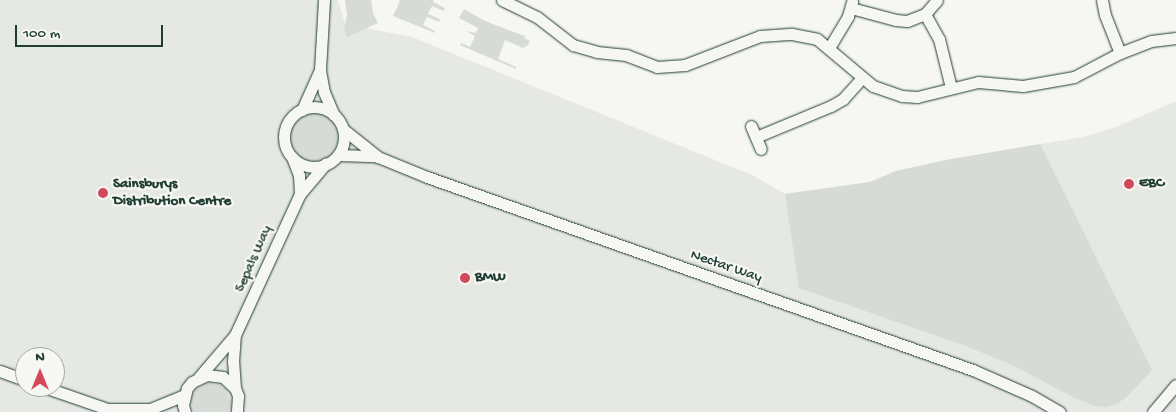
<!DOCTYPE html>
<html>
<head>
<meta charset="utf-8">
<style>
	body { margin:0 }
	#map { position:relative; width:1176px; height:412px; overflow:hidden; background:#f6f6f2; font-family:"Gochi Hand",sans-serif }
	div>[style] { position:absolute }
	[style*='--x'] { left:calc(var(--x)*1px); top:calc(var(--y)*1px); width:calc(var(--w)*1px); rotate:calc(var(--a)*1deg) }
	.built>* { inset:0; background:#e6e8e4 }
	.green>* { inset:0; background:#d6dbd6 }
	.round { border-radius:50% }
	.roads { filter:drop-shadow(0 0 1px #1f3d34) drop-shadow(0 0 1px #1f3d34) }
	.minor>* { height:11px; margin:-5.5px; padding:0 5.5px; transform-origin:5.5px; border-radius:5.5px; background:#f6f6f2 }
	.minor>.ring { margin:-5.5px; padding:0; box-sizing:content-box; background:none; border:11px solid #f6f6f2; border-radius:50% }
	.dots>* { width:14px; height:14px; translate:-50% -50%; box-sizing:border-box; border:2px solid #f6f6f2; border-radius:50% }
	span { translate:-50% -50%; white-space:nowrap; text-align:center; line-height:1.15; -webkit-text-stroke:4.5px #f6f6f2; paint-order:stroke }
	.poi-label { font-size:15px; color:#1f3d34; font-weight:700 }
	.left { translate:0 -50%; text-align:left }
	.street-label { font-size:15px; color:#1f3d34 }
	.north { position:absolute; left:15px; top:347px; width:50px; height:50px; box-sizing:border-box; background:#f6f6f2; border:1px solid #a0aca6; border-radius:50%; rotate:0deg; font-size:14px; font-weight:700; line-height:20px; text-align:center; color:#1f3d34 }
	.north::after { content:''; display:block; margin:auto; width:18px; height:22px; background:#d1495b; clip-path:polygon(50% 0,100% 100%,50% 72%,0 100%) }
	.scale { position:absolute; left:15px; top:25px; width:148px; height:22px; box-sizing:border-box; border:2px solid #1f3d34; border-top:0; padding-left:6px; font-size:15px; line-height:18px; white-space:nowrap; color:#1f3d34; -webkit-text-stroke:4px #f6f6f2; paint-order:stroke }
</style>
</head>
<body>
<div id="map">
	<div class="built">
		<i style="clip-path:polygon(evenodd,0 0,338px 0,345px 24px,412px 37px,752px 175px,785px 194px,870px 182px,896px 171px,946px 160px,1084px 137px,1116px 127px,1176px 101px,1176px 412px,0 412px,0 0,25px 357px,55px 357px,55px 387px,25px 387px,25px 357px)"></i>
	</div>
	<div class="green">
		<i style="clip-path:polygon(345px 0,371px 0,373px 13px,378px 23px,347px 37px,344px 30px,347px 15px)"></i>
		<i style="clip-path:polygon(398px 0,434px 0,433px 2px,445px 8px,444px 11px,432px 6px,428px 14px,440px 19px,439px 22px,427px 17px,423px 25px,435px 31px,435px 33px,393px 16px,400px 1px)"></i>
		<i style="clip-path:polygon(464px 9px,485px 21px,525px 36px,524px 38px,530px 41px,528px 45px,523px 48px,505px 40px,498px 59px,516px 67px,516px 69px,460px 45px,461px 43px,470px 47px,475px 36px,466px 31px,476px 33px,478px 28px,459px 18px)"></i>
		<i class="round" style="left:290px;top:113px;width:48px;height:48px"></i>
		<i style="clip-path:polygon(1040px 144px,1152px 370px,1126px 398px,1116px 404px,1107px 407px,1095px 406px,1075px 398px,1010px 364px,963px 345px,799px 288px,785px 194px,870px 182px,896px 171px,946px 160px)"></i>
		<i style="clip-path:polygon(208px 383px,221px 385px,226px 390px,231px 403px,229px 412px,193px 412px,191px 400px,192px 394px,196px 389px)"></i>
	</div>
	<div class="roads">
		<div class="minor">
			<i style="--x:502;--y:0;--w:39;--a:26"></i>
			<i style="--x:537;--y:17;--w:46;--a:37.9"></i>
			<i style="--x:573;--y:45;--w:25;--a:16"></i>
			<i style="--x:597;--y:52;--w:29;--a:6"></i>
			<i style="--x:626;--y:55;--w:33;--a:21"></i>
			<i style="--x:657;--y:67;--w:28;--a:-4"></i>
			<i style="--x:685;--y:65;--w:80;--a:-21.1"></i>
			<i style="--x:760;--y:36;--w:32;--a:-4"></i>
			<i style="--x:792;--y:34;--w:25;--a:11"></i>
			<i style="--x:817;--y:39;--w:73;--a:40"></i>
			<i style="--x:873;--y:86;--w:31;--a:19"></i>
			<i style="--x:902;--y:96;--w:15;--a:4"></i>
			<i style="--x:917;--y:97;--w:63;--a:-13.8"></i>
			<i style="--x:978;--y:82;--w:45;--a:5.1"></i>
			<i style="--x:1023;--y:86;--w:52;--a:-10"></i>
			<i style="--x:1074;--y:77;--w:52;--a:-27.6"></i>
			<i style="--x:1120;--y:53;--w:33;--a:-21"></i>
			<i style="--x:1151;--y:41;--w:25;--a:-7"></i>
			<i style="--x:1102;--y:0;--w:15;--a:79"></i>
			<i style="--x:1105;--y:15;--w:41;--a:68.5"></i>
			<i style="--x:851;--y:8;--w:47;--a:14.9"></i>
			<i style="--x:896;--y:20;--w:11;--a:5"></i>
			<i style="--x:907;--y:21;--w:19;--a:-21"></i>
			<i style="--x:925;--y:14;--w:18;--a:-49"></i>
			<i style="--x:925;--y:14;--w:29;--a:61"></i>
			<i style="--x:939;--y:39;--w:50;--a:76.2"></i>
			<i style="--x:829;--y:48;--w:37;--a:-59"></i>
			<i style="--x:848;--y:16;--w:15;--a:-74"></i>
			<i style="--x:320;--y:70;--w:22;--a:80"></i>
			<i style="--x:324;--y:92;--w:25;--a:67"></i>
			<i class="ring" style="left:284px;top:107px;width:49px;height:49px"></i>
			<i style="--x:302;--y:110;--w:44;--a:-65.8"></i>
			<i style="--x:320;--y:70;--w:70;--a:-86.7"></i>
			<i style="--x:751;--y:126;--w:25;--a:67"></i>
			<i style="--x:343;--y:129;--w:45;--a:38.7"></i>
			<i style="--x:378;--y:157;--w:53;--a:22.2"></i>
			<i style="--x:427;--y:177;--w:579;--a:19.47"></i>
			<i style="--x:973;--y:370;--w:64;--a:23.8"></i>
			<i style="--x:1032;--y:396;--w:32;--a:30"></i>
			<i style="--x:756;--y:137;--w:81;--a:-22.5"></i>
			<i style="--x:831;--y:106;--w:14;--a:-30"></i>
			<i style="--x:843;--y:99;--w:28;--a:-48"></i>
			<i style="--x:338;--y:155;--w:38;--a:2"></i>
			<i style="--x:292;--y:157;--w:19;--a:69"></i>
			<i style="--x:299;--y:175;--w:19;--a:87"></i>
			<i style="--x:0;--y:371;--w:27;--a:20"></i>
			<i style="--x:199;--y:377;--w:55;--a:-49.4"></i>
			<i style="--x:235;--y:335;--w:155;--a:-65.3"></i>
			<i style="--x:300;--y:194;--w:40;--a:-50"></i>
			<i style="--x:44;--y:387;--w:76;--a:19.1"></i>
			<i style="--x:235;--y:388;--w:26;--a:-94"></i>
			<i style="--x:233;--y:362;--w:27;--a:-86"></i>
			<i style="--x:110;--y:409;--w:40;--a:0"></i>
			<i style="--x:150;--y:409;--w:37;--a:-22"></i>
			<i style="--x:185;--y:412;--w:7;--a:-106"></i>
			<i style="--x:183;--y:405;--w:17;--a:-77"></i>
			<i style="--x:187;--y:388;--w:8;--a:-50"></i>
			<i style="--x:192;--y:382;--w:17;--a:-25"></i>
			<i style="--x:207;--y:375;--w:16;--a:7"></i>
			<i style="--x:223;--y:377;--w:16;--a:43"></i>
			<i style="--x:235;--y:388;--w:9;--a:69"></i>
			<i style="--x:238;--y:396;--w:16;--a:94"></i>
			<i style="--x:1153;--y:412;--w:35;--a:-50"></i>
		</div>
	</div>
	<div class="dots">
		<i style="left:1129px;top:184px;background:#d1495b"></i>
		<i style="left:103px;top:193px;background:#d1495b"></i>
		<i style="left:465px;top:278px;background:#d1495b"></i>
	</div>
	<div class="poi-label">
		<span class="left" style="left:113px;top:193px">Sainsburys<br>Distribution Centre</span>
		<span class="left" style="left:1139px;top:184px">EBC</span>
		<span class="left" style="left:475px;top:278px">BMW</span>
	</div>
	<div class="street-label">
		<span style="left:254px;top:259px;rotate:-66deg">Sepals Way</span>
		<span style="left:726px;top:267px;rotate:19deg">Nectar Way</span>
	</div>
	<div class="north">N</div>
	<div class="scale">100 m</div>
</div>
</body>
</html>
